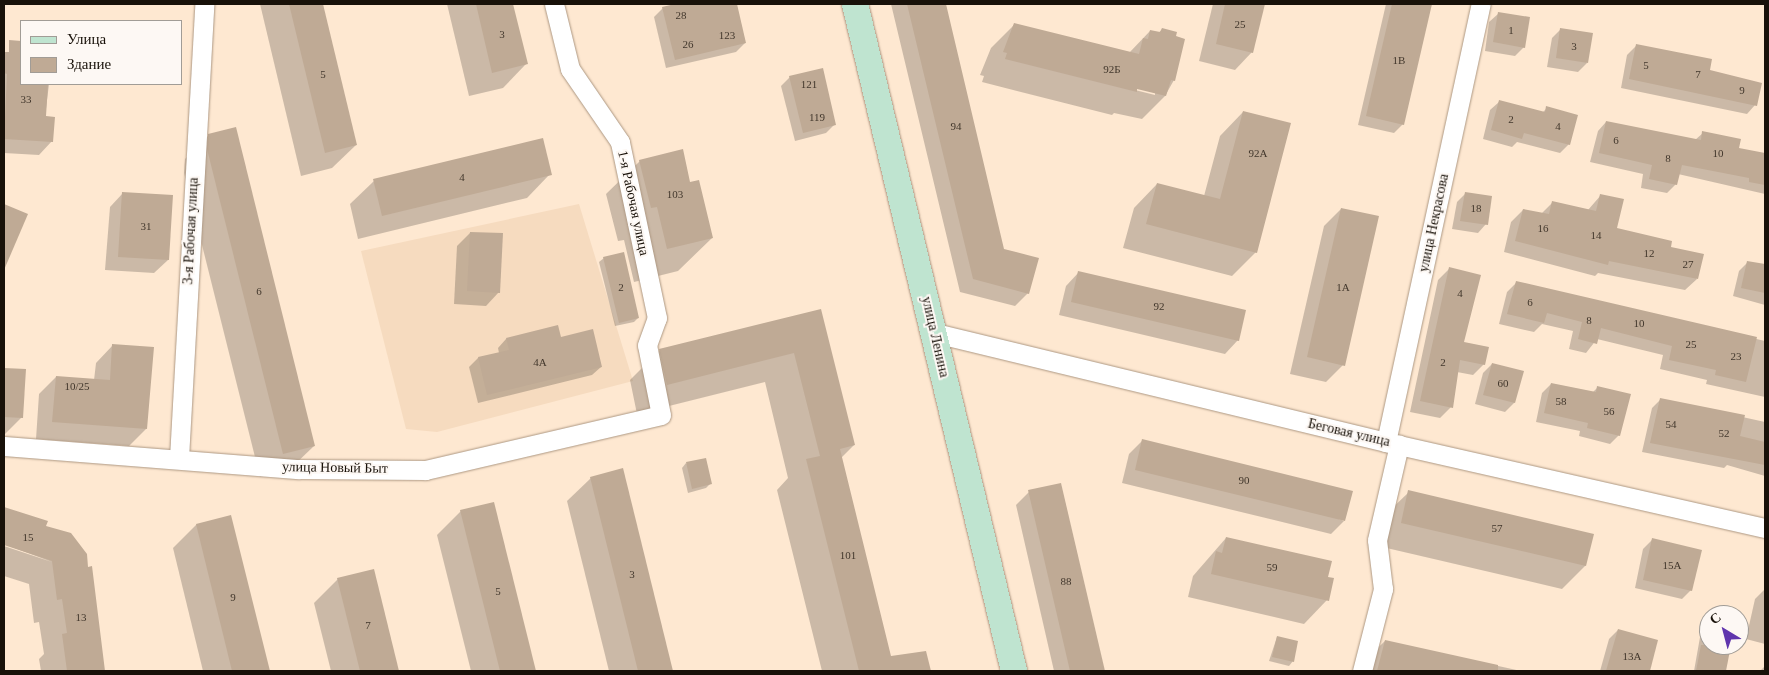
<!DOCTYPE html>
<html>
<head>
<meta charset="utf-8">
<style>
	body { margin:0 }
	#map { position:relative; width:1769px; height:675px; overflow:hidden; background:#fee8d1; font-family:Georgia,serif }
	div>[style] { position:absolute }
	[style*='--x'] { left:calc(var(--x)*1px); top:calc(var(--y)*1px); width:calc(var(--w)*1px); rotate:calc(var(--a)*1deg) }
	.built>* { inset:0; background:#f6dbbf }
	.shadow>* { inset:0; background:#0003 }
	.building>* { inset:0; background:#bfaa95 }
	.roads { filter:drop-shadow(0 0 1px #ad9883) drop-shadow(0 0 1px #ad9883) }
	.street>* { height:19px; margin:-9.5px; padding:0 9.5px; transform-origin:9.5px; border-radius:9.5px; background:#fff }
	.secondary>* { height:26px; margin:-13px; padding:0 13px; transform-origin:13px; border-radius:13px; background:#bfe4d0 }
	span { translate:-50% -50%; white-space:nowrap; text-align:center; line-height:1.15; -webkit-text-stroke:4px #fdf8f4; paint-order:stroke }
	.number-label { font-size:11px; color:#42372c }
	.number-label span { -webkit-text-stroke-width:0 }
	.street-label { font-size:14px; color:#181109 }
	.frame { position:absolute; inset:0; border:5px solid #181109; pointer-events:none }
	.legend { position:absolute; left:20px; top:20px; width:162px; height:65px; box-sizing:border-box; background:#fdf8f4; border:1px solid #a19c96; margin:0; padding:6px 9px; list-style:none; font-size:15px; color:#181109 }
	.legend li { display:flex; align-items:center; gap:10px; height:25px }
	.legend b { width:25px; border:1px solid #a19c96 }
	.north { position:absolute; left:1699px; top:605px; width:50px; height:50px; box-sizing:border-box; background:#fdf8f4; border:1px solid #a19c96; border-radius:50%; rotate:323deg; font-size:14px; font-weight:700; line-height:20px; text-align:center; color:#181109 }
	.north::after { content:''; display:block; margin:auto; width:18px; height:22px; background:#6035ad; clip-path:polygon(50% 0,100% 100%,50% 72%,0 100%) }
</style>
</head>
<body>
<div id="map">
	<div class="built">
		<i style="clip-path:polygon(579px 204px,633px 381px,437px 432px,406px 429px,361px 251px)"></i>
	</div>
	<div class="shadow">
		<i style="clip-path:polygon(260px 4px,322px 4px,356px 145px,332px 168px,301px 176px)"></i>
		<i style="clip-path:polygon(447px 4px,512px 4px,526px 64px,503px 88px,469px 96px)"></i>
		<i style="clip-path:polygon(681px 4px,735px 4px,745px 43px,736px 52px,666px 68px,654px 17px,663px 8px)"></i>
		<i style="clip-path:polygon(891px 4px,944px 4px,1003px 250px,1028px 293px,1015px 306px,960px 292px)"></i>
		<i style="clip-path:polygon(1213px 4px,1264px 4px,1252px 52px,1235px 70px,1199px 61px)"></i>
		<i style="clip-path:polygon(1386px 4px,1430px 4px,1403px 124px,1394px 133px,1358px 125px)"></i>
		<i style="clip-path:polygon(1498px 14px,1524px 47px,1515px 56px,1485px 51px,1489px 22px)"></i>
		<i style="clip-path:polygon(evenodd,1015px 24px,1129px 53px,1150px 31px,1158px 33px,1162px 30px,1175px 37px,1174px 80px,1165px 96px,1142px 119px,1114px 113px,1112px 115px,982px 82px,984px 76px,980px 75px,991px 48px,1015px 24px,1132px 86px,1155px 92px,1155px 95px,1131px 89px,1132px 86px)"></i>
		<i style="clip-path:polygon(1561px 29px,1587px 63px,1578px 72px,1547px 67px,1552px 38px)"></i>
		<i style="clip-path:polygon(1636px 46px,1709px 71px,1755px 105px,1747px 114px,1621px 88px,1627px 55px)"></i>
		<i style="clip-path:polygon(4px 53px,21px 54px,21px 84px,49px 84px,45px 117px,52px 141px,39px 155px,4px 153px)"></i>
		<i style="clip-path:polygon(790px 77px,835px 124px,826px 133px,795px 141px,781px 86px)"></i>
		<i style="clip-path:polygon(1499px 102px,1542px 113px,1547px 108px,1569px 144px,1560px 153px,1517px 142px,1512px 147px,1483px 139px,1490px 110px)"></i>
		<i style="clip-path:polygon(1243px 112px,1256px 252px,1232px 276px,1123px 248px,1134px 208px,1157px 184px,1204px 196px,1220px 136px)"></i>
		<i style="clip-path:polygon(1606px 122px,1695px 140px,1703px 133px,1737px 149px,1765px 154px,1765px 194px,1678px 174px,1676px 184px,1667px 193px,1641px 188px,1643px 174px,1590px 162px,1598px 131px)"></i>
		<i style="clip-path:polygon(209px 135px,314px 446px,290px 469px,260px 477px,184px 173px,185px 159px)"></i>
		<i style="clip-path:polygon(640px 161px,689px 183px,712px 238px,678px 271px,634px 282px,624px 240px,618px 241px,606px 194px)"></i>
		<i style="clip-path:polygon(550px 174px,527px 198px,358px 239px,350px 204px,374px 181px)"></i>
		<i style="clip-path:polygon(123px 193px,168px 260px,154px 273px,105px 270px,110px 207px)"></i>
		<i style="clip-path:polygon(1466px 193px,1486px 224px,1478px 233px,1452px 229px,1457px 202px)"></i>
		<i style="clip-path:polygon(1601px 195px,1615px 229px,1669px 248px,1697px 279px,1685px 290px,1598px 273px,1595px 276px,1504px 252px,1511px 222px,1523px 210px,1541px 214px,1553px 202px,1588px 210px)"></i>
		<i style="clip-path:polygon(4px 205px,26px 214px,4px 267px)"></i>
		<i style="clip-path:polygon(1341px 209px,1343px 365px,1326px 382px,1290px 374px,1324px 226px)"></i>
		<i style="clip-path:polygon(470px 233px,499px 292px,486px 306px,454px 304px,457px 246px)"></i>
		<i style="clip-path:polygon(604px 258px,638px 318px,634px 322px,615px 326px,599px 262px)"></i>
		<i style="clip-path:polygon(1748px 262px,1765px 266px,1765px 305px,1733px 296px,1739px 271px)"></i>
		<i style="clip-path:polygon(1449px 269px,1463px 343px,1484px 364px,1473px 375px,1457px 372px,1451px 407px,1440px 418px,1410px 412px,1438px 280px)"></i>
		<i style="clip-path:polygon(1079px 272px,1238px 340px,1225px 354px,1059px 315px,1066px 286px)"></i>
		<i style="clip-path:polygon(1516px 283px,1765px 341px,1765px 397px,1706px 384px,1707px 380px,1660px 369px,1663px 355px,1597px 339px,1586px 353px,1569px 349px,1573px 331px,1542px 324px,1534px 332px,1499px 324px,1507px 292px)"></i>
		<i style="clip-path:polygon(820px 310px,854px 445px,841px 458px,890px 657px,925px 653px,930px 671px,822px 671px,777px 490px,788px 478px,765px 382px,637px 414px,630px 380px,660px 350px)"></i>
		<i style="clip-path:polygon(560px 338px,601px 367px,592px 375px,478px 403px,469px 367px,478px 358px,499px 353px,498px 348px,506px 339px)"></i>
		<i style="clip-path:polygon(113px 345px,146px 429px,129px 446px,36px 439px,39px 394px,56px 377px,94px 380px,96px 363px)"></i>
		<i style="clip-path:polygon(1492px 364px,1522px 372px,1514px 403px,1505px 412px,1475px 404px,1483px 373px)"></i>
		<i style="clip-path:polygon(4px 370px,25px 371px,22px 417px,4px 435px)"></i>
		<i style="clip-path:polygon(1551px 384px,1592px 393px,1598px 387px,1619px 435px,1610px 444px,1579px 436px,1580px 431px,1536px 422px,1542px 393px)"></i>
		<i style="clip-path:polygon(1661px 399px,1765px 422px,1765px 476px,1727px 465px,1724px 468px,1642px 452px,1652px 408px)"></i>
		<i style="clip-path:polygon(1142px 441px,1344px 521px,1331px 534px,1122px 483px,1129px 454px)"></i>
		<i style="clip-path:polygon(686px 463px,710px 484px,706px 488px,688px 493px,682px 468px)"></i>
		<i style="clip-path:polygon(622px 470px,672px 671px,609px 671px,567px 501px,591px 478px)"></i>
		<i style="clip-path:polygon(1060px 484px,1103px 671px,1054px 671px,1016px 505px,1029px 492px)"></i>
		<i style="clip-path:polygon(1409px 492px,1592px 535px,1585px 566px,1562px 589px,1378px 546px,1385px 515px)"></i>
		<i style="clip-path:polygon(493px 503px,535px 671px,471px 671px,437px 535px,461px 511px)"></i>
		<i style="clip-path:polygon(4px 508px,46px 522px,45px 527px,87px 568px,91px 568px,104px 671px,41px 671px,39px 659px,44px 654px,39px 622px,34px 623px,29px 584px,4px 576px,4px 546px,52px 562px,4px 544px)"></i>
		<i style="clip-path:polygon(230px 516px,269px 671px,203px 671px,173px 548px,196px 525px)"></i>
		<i style="clip-path:polygon(1226px 538px,1327px 578px,1327px 600px,1304px 624px,1188px 597px,1193px 576px)"></i>
		<i style="clip-path:polygon(1652px 540px,1691px 590px,1682px 599px,1635px 588px,1643px 549px)"></i>
		<i style="clip-path:polygon(373px 570px,398px 671px,331px 671px,314px 603px,338px 579px)"></i>
		<i style="clip-path:polygon(1765px 589px,1765px 644px,1746px 639px,1755px 599px)"></i>
		<i style="clip-path:polygon(1707px 622px,1709px 645px,1730px 645px,1724px 671px,1694px 671px,1702px 626px)"></i>
		<i style="clip-path:polygon(1618px 630px,1657px 641px,1649px 671px,1600px 671px,1609px 639px)"></i>
		<i style="clip-path:polygon(1277px 637px,1293px 661px,1289px 666px,1269px 661px)"></i>
		<i style="clip-path:polygon(1385px 641px,1521px 671px,1360px 671px,1361px 664px)"></i>
		<i style="clip-path:polygon(1764px 667px,1765px 671px,1760px 671px)"></i>
	</div>
	<div class="building">
		<i style="clip-path:polygon(289px 4px,323px 4px,357px 145px,325px 153px)"></i>
		<i style="clip-path:polygon(476px 4px,513px 4px,528px 64px,492px 73px)"></i>
		<i style="clip-path:polygon(675px 4px,737px 4px,746px 43px,675px 60px,662px 7px)"></i>
		<i style="clip-path:polygon(907px 4px,946px 4px,1004px 249px,1039px 258px,1029px 294px,973px 279px)"></i>
		<i style="clip-path:polygon(1225px 4px,1265px 4px,1253px 53px,1216px 44px)"></i>
		<i style="clip-path:polygon(1392px 4px,1432px 4px,1404px 125px,1366px 116px)"></i>
		<i style="clip-path:polygon(1498px 12px,1530px 17px,1525px 48px,1493px 42px)"></i>
		<i style="clip-path:polygon(1014px 23px,1139px 54px,1143px 38px,1148px 39px,1150px 30px,1160px 32px,1162px 28px,1177px 32px,1176px 36px,1185px 39px,1175px 81px,1171px 80px,1166px 96px,1137px 89px,1137px 92px,1005px 59px,1007px 53px,1003px 52px)"></i>
		<i style="clip-path:polygon(1560px 28px,1593px 33px,1588px 63px,1556px 58px)"></i>
		<i style="clip-path:polygon(9px 40px,21px 41px,21px 84px,48px 84px,46px 116px,55px 117px,53px 142px,4px 139px,7px 74px,4px 73px,4px 52px,9px 52px)"></i>
		<i style="clip-path:polygon(1636px 44px,1712px 59px,1710px 70px,1762px 83px,1757px 106px,1629px 79px)"></i>
		<i style="clip-path:polygon(823px 68px,836px 125px,803px 133px,789px 76px)"></i>
		<i style="clip-path:polygon(1499px 100px,1545px 112px,1546px 106px,1578px 115px,1570px 145px,1524px 133px,1522px 139px,1491px 130px)"></i>
		<i style="clip-path:polygon(1243px 111px,1291px 123px,1257px 253px,1146px 224px,1157px 183px,1220px 199px)"></i>
		<i style="clip-path:polygon(1606px 121px,1701px 140px,1702px 131px,1741px 139px,1739px 148px,1765px 153px,1765px 185px,1749px 182px,1749px 178px,1682px 165px,1677px 185px,1649px 179px,1652px 165px,1599px 153px)"></i>
		<i style="clip-path:polygon(236px 127px,315px 446px,283px 454px,207px 149px,208px 134px)"></i>
		<i style="clip-path:polygon(543px 138px,552px 175px,382px 216px,373px 179px)"></i>
		<i style="clip-path:polygon(683px 149px,690px 182px,699px 180px,713px 238px,667px 249px,657px 207px,651px 208px,639px 160px)"></i>
		<i style="clip-path:polygon(122px 192px,173px 195px,169px 260px,118px 257px)"></i>
		<i style="clip-path:polygon(1465px 192px,1492px 196px,1488px 225px,1460px 221px)"></i>
		<i style="clip-path:polygon(1600px 194px,1624px 199px,1617px 228px,1672px 241px,1671px 247px,1704px 254px,1698px 279px,1609px 261px,1608px 265px,1515px 241px,1523px 209px,1549px 214px,1552px 201px,1596px 211px)"></i>
		<i style="clip-path:polygon(4px 204px,28px 214px,4px 270px)"></i>
		<i style="clip-path:polygon(1341px 208px,1379px 216px,1345px 366px,1307px 357px)"></i>
		<i style="clip-path:polygon(470px 232px,503px 233px,500px 293px,467px 291px)"></i>
		<i style="clip-path:polygon(624px 252px,639px 318px,619px 323px,603px 257px)"></i>
		<i style="clip-path:polygon(1747px 261px,1765px 264px,1765px 293px,1741px 288px)"></i>
		<i style="clip-path:polygon(1449px 267px,1481px 275px,1464px 342px,1489px 347px,1485px 365px,1460px 360px,1453px 408px,1420px 401px)"></i>
		<i style="clip-path:polygon(1078px 271px,1246px 310px,1239px 341px,1071px 302px)"></i>
		<i style="clip-path:polygon(1516px 281px,1757px 337px,1746px 382px,1715px 375px,1716px 370px,1669px 360px,1672px 346px,1601px 328px,1597px 344px,1578px 339px,1582px 322px,1547px 313px,1544px 323px,1507px 314px)"></i>
		<i style="clip-path:polygon(821px 309px,855px 445px,840px 449px,891px 656px,926px 651px,931px 671px,859px 671px,806px 459px,820px 456px,794px 353px,667px 385px,659px 349px)"></i>
		<i style="clip-path:polygon(558px 325px,561px 337px,593px 329px,602px 367px,487px 395px,478px 357px,509px 350px,506px 338px)"></i>
		<i style="clip-path:polygon(112px 344px,154px 347px,147px 429px,52px 422px,56px 376px,110px 380px)"></i>
		<i style="clip-path:polygon(1492px 363px,1524px 371px,1515px 403px,1483px 395px)"></i>
		<i style="clip-path:polygon(4px 368px,26px 369px,23px 418px,4px 417px)"></i>
		<i style="clip-path:polygon(1551px 383px,1596px 392px,1597px 386px,1631px 394px,1620px 436px,1587px 428px,1588px 423px,1544px 413px)"></i>
		<i style="clip-path:polygon(1660px 398px,1745px 415px,1740px 436px,1765px 442px,1765px 465px,1650px 443px)"></i>
		<i style="clip-path:polygon(1142px 439px,1353px 491px,1345px 521px,1135px 470px)"></i>
		<i style="clip-path:polygon(706px 458px,712px 484px,692px 489px,686px 462px)"></i>
		<i style="clip-path:polygon(623px 468px,673px 671px,638px 671px,590px 477px)"></i>
		<i style="clip-path:polygon(1061px 483px,1105px 671px,1070px 671px,1028px 490px)"></i>
		<i style="clip-path:polygon(1408px 490px,1594px 534px,1586px 566px,1401px 523px)"></i>
		<i style="clip-path:polygon(494px 502px,536px 671px,500px 671px,460px 510px)"></i>
		<i style="clip-path:polygon(4px 507px,48px 521px,46px 526px,71px 533px,87px 554px,88px 567px,92px 566px,105px 671px,67px 671px,62px 634px,67px 633px,62px 599px,57px 600px,52px 561px,4px 545px)"></i>
		<i style="clip-path:polygon(231px 515px,270px 671px,232px 671px,196px 524px)"></i>
		<i style="clip-path:polygon(1226px 537px,1332px 561px,1328px 577px,1334px 578px,1329px 601px,1211px 574px,1216px 551px,1222px 553px)"></i>
		<i style="clip-path:polygon(1652px 538px,1702px 550px,1692px 591px,1643px 580px)"></i>
		<i style="clip-path:polygon(374px 569px,399px 671px,360px 671px,337px 578px)"></i>
		<i style="clip-path:polygon(1618px 629px,1658px 640px,1650px 671px,1606px 671px)"></i>
		<i style="clip-path:polygon(1277px 636px,1298px 641px,1294px 662px,1272px 657px)"></i>
		<i style="clip-path:polygon(1385px 640px,1498px 665px,1498px 671px,1377px 671px)"></i>
		<i style="clip-path:polygon(1701px 645px,1731px 645px,1726px 671px,1696px 671px)"></i>
	</div>
	<div class="roads">
		<div class="street">
			<i style="--x:935;--y:333;--w:464;--a:13.6"></i>
			<i style="--x:1386;--y:442;--w:389;--a:12.8"></i>
			<i style="--x:1386;--y:442;--w:448;--a:-77.8"></i>
			<i style="--x:4;--y:446;--w:296;--a:4.5"></i>
			<i style="--x:299;--y:469;--w:126;--a:0.5"></i>
			<i style="--x:425;--y:470;--w:242;--a:-13.1"></i>
			<i style="--x:661;--y:415;--w:71;--a:-101.3"></i>
			<i style="--x:647;--y:345;--w:29;--a:-70"></i>
			<i style="--x:657;--y:318;--w:180;--a:-101.9"></i>
			<i style="--x:620;--y:142;--w:88;--a:-124.4"></i>
			<i style="--x:570;--y:69;--w:67;--a:-103.8"></i>
			<i style="--x:179;--y:458;--w:455;--a:-86.8"></i>
			<i style="--x:1362;--y:671;--w:85;--a:-75.6"></i>
			<i style="--x:1383;--y:589;--w:49;--a:-97"></i>
			<i style="--x:1377;--y:540;--w:98;--a:-77"></i>
		</div>
		<div class="secondary">
			<i style="--x:855;--y:4;--w:686;--a:76.59"></i>
		</div>
	</div>
	<div class="number-label">
		<span style="left:681px;top:15px">28</span>
		<span style="left:1240px;top:24px">25</span>
		<span style="left:1511px;top:30px">1</span>
		<span style="left:502px;top:34px">3</span>
		<span style="left:727px;top:35px">123</span>
		<span style="left:688px;top:44px">26</span>
		<span style="left:1574px;top:46px">3</span>
		<span style="left:1399px;top:60px">1В</span>
		<span style="left:1646px;top:65px">5</span>
		<span style="left:1112px;top:69px">92Б</span>
		<span style="left:323px;top:74px">5</span>
		<span style="left:1698px;top:74px">7</span>
		<span style="left:809px;top:84px">121</span>
		<span style="left:1742px;top:90px">9</span>
		<span style="left:26px;top:99px">33</span>
		<span style="left:817px;top:117px">119</span>
		<span style="left:1511px;top:119px">2</span>
		<span style="left:956px;top:126px">94</span>
		<span style="left:1558px;top:126px">4</span>
		<span style="left:1616px;top:140px">6</span>
		<span style="left:1258px;top:153px">92А</span>
		<span style="left:1718px;top:153px">10</span>
		<span style="left:1668px;top:158px">8</span>
		<span style="left:462px;top:177px">4</span>
		<span style="left:675px;top:194px">103</span>
		<span style="left:1476px;top:208px">18</span>
		<span style="left:146px;top:226px">31</span>
		<span style="left:1543px;top:228px">16</span>
		<span style="left:1596px;top:235px">14</span>
		<span style="left:1649px;top:253px">12</span>
		<span style="left:1688px;top:264px">27</span>
		<span style="left:621px;top:287px">2</span>
		<span style="left:1343px;top:287px">1А</span>
		<span style="left:259px;top:291px">6</span>
		<span style="left:1460px;top:293px">4</span>
		<span style="left:1530px;top:302px">6</span>
		<span style="left:1159px;top:306px">92</span>
		<span style="left:1589px;top:320px">8</span>
		<span style="left:1639px;top:323px">10</span>
		<span style="left:1691px;top:344px">25</span>
		<span style="left:1736px;top:356px">23</span>
		<span style="left:540px;top:362px">4А</span>
		<span style="left:1443px;top:362px">2</span>
		<span style="left:1503px;top:383px">60</span>
		<span style="left:77px;top:386px">10/25</span>
		<span style="left:1561px;top:401px">58</span>
		<span style="left:1609px;top:411px">56</span>
		<span style="left:1671px;top:424px">54</span>
		<span style="left:1724px;top:433px">52</span>
		<span style="left:1244px;top:480px">90</span>
		<span style="left:1497px;top:528px">57</span>
		<span style="left:28px;top:537px">15</span>
		<span style="left:848px;top:555px">101</span>
		<span style="left:1672px;top:565px">15А</span>
		<span style="left:1272px;top:567px">59</span>
		<span style="left:632px;top:574px">3</span>
		<span style="left:1066px;top:581px">88</span>
		<span style="left:498px;top:591px">5</span>
		<span style="left:233px;top:597px">9</span>
		<span style="left:81px;top:617px">13</span>
		<span style="left:368px;top:625px">7</span>
		<span style="left:1632px;top:656px">13А</span>
	</div>
	<div class="street-label">
		<span style="left:633px;top:203px;rotate:78deg">1-я Рабочая улица</span>
		<span style="left:1434px;top:223px;rotate:-78deg">улица Некрасова</span>
		<span style="left:191px;top:231px;rotate:-87deg">3-я Рабочая улица</span>
		<span style="left:935px;top:337px;rotate:77deg">улица Ленина</span>
		<span style="left:1349px;top:433px;rotate:13deg">Беговая улица</span>
		<span style="left:335px;top:468px;rotate:1deg">улица Новый Быт</span>
	</div>
	<div class="frame"></div>
	<ul class="legend">
	<li><b style="height:6px;background:#bfe4d0"></b>Улица</li>
	<li><b style="height:14px;background:#bfaa95"></b>Здание</li>
	</ul>
	<div class="north">С</div>
</div>
</body>
</html>
